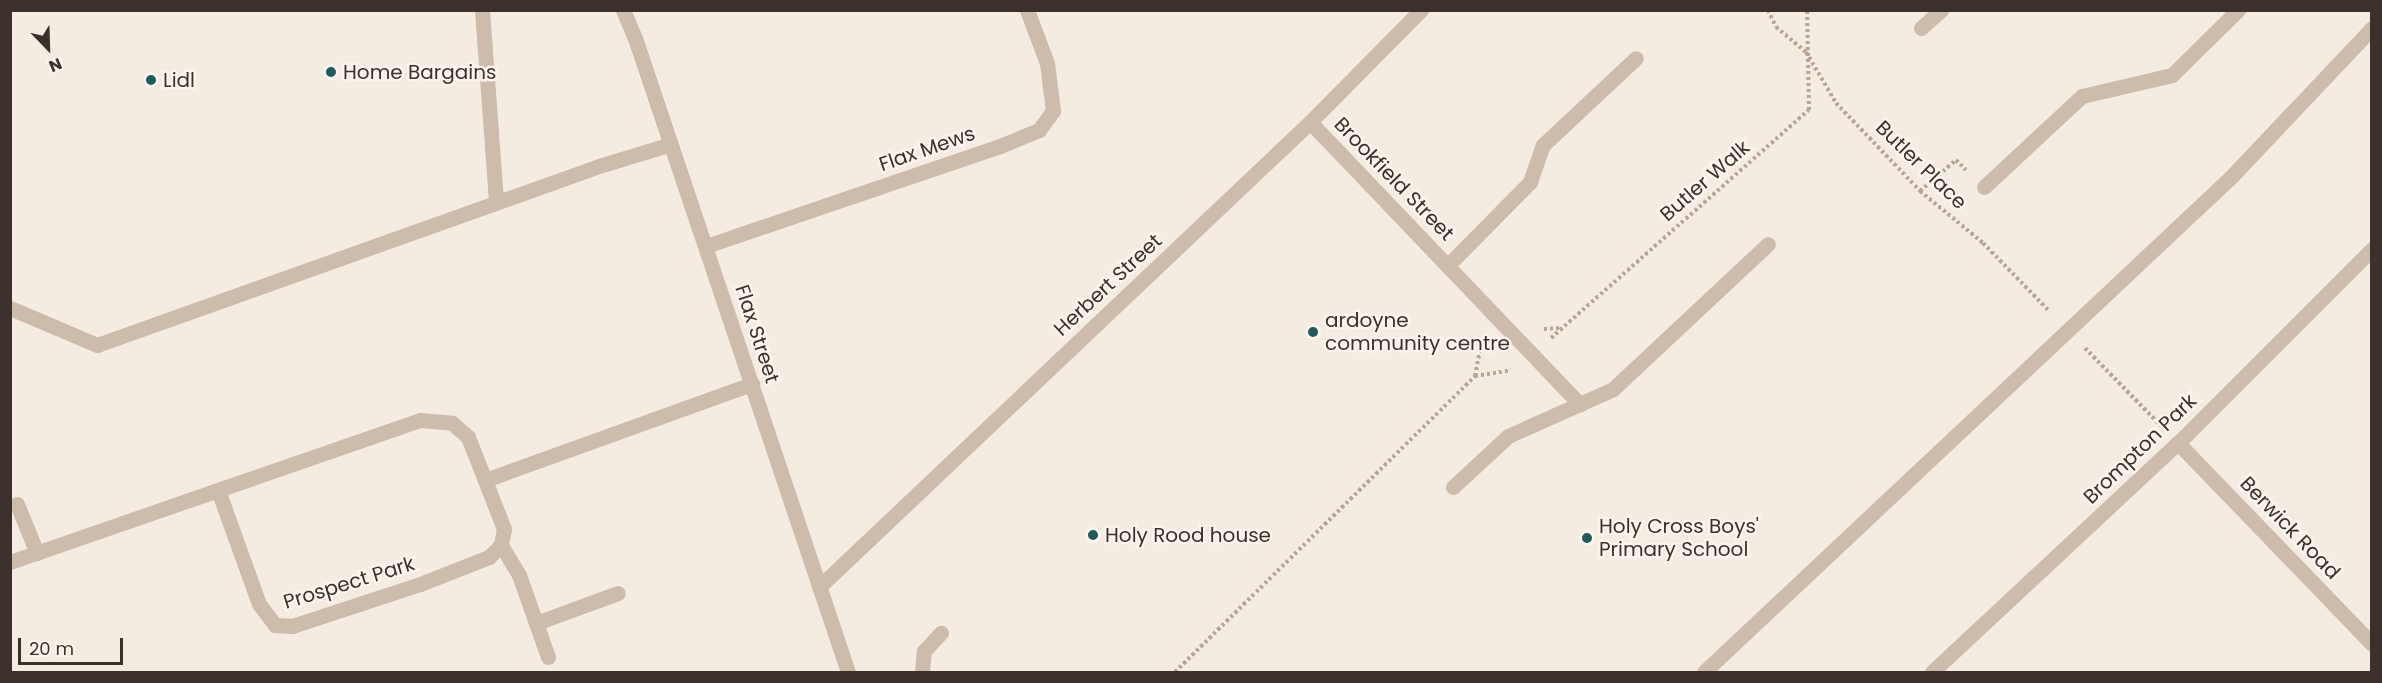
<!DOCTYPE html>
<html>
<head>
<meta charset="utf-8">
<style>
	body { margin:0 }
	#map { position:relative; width:2382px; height:683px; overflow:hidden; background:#f4ebe1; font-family:Poppins,sans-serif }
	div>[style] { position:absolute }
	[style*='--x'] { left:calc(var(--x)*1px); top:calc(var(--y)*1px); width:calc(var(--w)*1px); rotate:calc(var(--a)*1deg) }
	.path>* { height:4px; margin-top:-2px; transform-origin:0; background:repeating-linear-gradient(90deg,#b9a596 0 3px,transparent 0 6px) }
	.minor>* { height:15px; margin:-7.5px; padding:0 7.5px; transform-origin:7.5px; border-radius:7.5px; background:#cdbbac }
	.dots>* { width:16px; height:16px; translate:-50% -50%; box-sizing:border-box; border:3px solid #fbf5ee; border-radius:50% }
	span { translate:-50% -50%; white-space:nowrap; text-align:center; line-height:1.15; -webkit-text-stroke:5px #fbf5ee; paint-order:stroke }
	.poi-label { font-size:20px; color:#3b302b }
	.left { translate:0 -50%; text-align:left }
	.street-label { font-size:20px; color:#3b302b }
	.frame { position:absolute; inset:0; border:12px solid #3b302b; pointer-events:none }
	.north { position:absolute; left:18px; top:18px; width:60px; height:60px; -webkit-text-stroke:4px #fbf5ee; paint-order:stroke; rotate:157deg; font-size:16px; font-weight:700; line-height:24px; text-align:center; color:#3b302b }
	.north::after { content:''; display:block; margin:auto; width:21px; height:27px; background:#3b302b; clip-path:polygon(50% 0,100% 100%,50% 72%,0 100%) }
	.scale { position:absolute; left:18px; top:638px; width:105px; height:27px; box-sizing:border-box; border:3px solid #3b302b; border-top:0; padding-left:8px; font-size:18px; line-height:21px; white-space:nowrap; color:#3b302b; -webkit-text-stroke:4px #fbf5ee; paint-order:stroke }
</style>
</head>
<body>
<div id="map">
	<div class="path">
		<i style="--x:1768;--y:10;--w:19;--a:65"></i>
		<i style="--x:1776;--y:27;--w:39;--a:40"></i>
		<i style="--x:1806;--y:52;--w:59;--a:59.5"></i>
		<i style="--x:1836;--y:103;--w:122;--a:46.3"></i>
		<i style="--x:1920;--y:191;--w:82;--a:39.5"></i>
		<i style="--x:1983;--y:243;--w:96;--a:45.8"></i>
		<i style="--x:1920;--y:191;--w:48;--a:-40.7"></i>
		<i style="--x:1956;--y:160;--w:14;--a:45"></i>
		<i style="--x:1544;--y:329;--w:16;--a:-4"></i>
		<i style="--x:1551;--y:338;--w:344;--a:-41.5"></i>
		<i style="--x:1809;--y:110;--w:100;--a:-91.1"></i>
		<i style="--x:2085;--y:348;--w:109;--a:45.7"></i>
		<i style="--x:1475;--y:376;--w:37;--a:-79"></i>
		<i style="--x:1175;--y:672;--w:421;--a:-44.6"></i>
		<i style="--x:1475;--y:376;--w:36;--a:-9"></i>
	</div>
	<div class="minor">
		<i style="--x:482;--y:10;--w:193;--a:85.8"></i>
		<i style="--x:623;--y:10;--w:34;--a:67"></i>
		<i style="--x:636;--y:41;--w:666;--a:71.43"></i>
		<i style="--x:1921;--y:28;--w:27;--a:-42"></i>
		<i style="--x:1310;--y:122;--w:391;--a:46.3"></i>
		<i style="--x:1984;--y:187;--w:134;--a:-42.9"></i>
		<i style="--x:2082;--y:96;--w:92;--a:-13.1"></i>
		<i style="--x:2172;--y:75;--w:93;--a:-44.6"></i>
		<i style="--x:706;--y:246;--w:311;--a:-18.8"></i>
		<i style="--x:1000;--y:146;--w:42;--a:-22.3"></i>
		<i style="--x:1039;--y:130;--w:24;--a:-54"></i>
		<i style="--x:1053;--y:111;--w:48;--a:-97.1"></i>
		<i style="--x:1047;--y:63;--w:57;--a:-110.7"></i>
		<i style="--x:1448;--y:265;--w:117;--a:-45.3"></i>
		<i style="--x:1530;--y:182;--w:39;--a:-71"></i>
		<i style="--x:1543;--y:145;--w:127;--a:-43.1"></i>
		<i style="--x:10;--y:308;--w:95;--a:23"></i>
		<i style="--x:97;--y:345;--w:533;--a:-19.62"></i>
		<i style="--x:599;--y:166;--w:75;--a:-17"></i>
		<i style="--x:2178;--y:443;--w:279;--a:46"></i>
		<i style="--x:485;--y:480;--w:284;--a:-19.8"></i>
		<i style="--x:1453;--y:487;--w:75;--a:-42.8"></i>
		<i style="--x:1508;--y:436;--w:115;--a:-24.1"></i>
		<i style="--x:1613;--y:389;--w:212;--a:-43.1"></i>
		<i style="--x:17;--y:504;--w:53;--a:67.8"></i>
		<i style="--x:501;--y:545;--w:35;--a:59"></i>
		<i style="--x:519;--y:575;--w:87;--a:70.5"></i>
		<i style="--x:10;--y:562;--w:434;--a:-19.1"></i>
		<i style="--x:420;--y:420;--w:32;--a:5"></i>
		<i style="--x:452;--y:423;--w:21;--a:41"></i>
		<i style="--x:468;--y:437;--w:99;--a:68.6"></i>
		<i style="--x:504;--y:529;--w:16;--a:101"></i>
		<i style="--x:501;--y:545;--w:17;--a:135"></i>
		<i style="--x:489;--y:557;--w:74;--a:158.6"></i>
		<i style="--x:420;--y:584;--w:135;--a:161.8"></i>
		<i style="--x:292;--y:626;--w:17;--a:-177"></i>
		<i style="--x:275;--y:625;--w:26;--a:-127"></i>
		<i style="--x:259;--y:604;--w:121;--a:-109.8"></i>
		<i style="--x:819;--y:587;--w:676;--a:-43.44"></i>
		<i style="--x:1310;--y:122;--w:158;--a:-45.3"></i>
		<i style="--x:536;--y:623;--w:87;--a:-20.1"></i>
		<i style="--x:922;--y:672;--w:21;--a:-85"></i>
		<i style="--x:924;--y:651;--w:25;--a:-47"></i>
		<i style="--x:1704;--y:672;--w:723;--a:-43.21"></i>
		<i style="--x:2231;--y:177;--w:205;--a:-46.6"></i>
		<i style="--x:1932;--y:672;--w:336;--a:-43"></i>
		<i style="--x:2178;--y:443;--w:274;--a:-45"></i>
	</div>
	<div class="dots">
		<i style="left:331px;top:72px;background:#1f5a5e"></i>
		<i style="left:151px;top:80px;background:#1f5a5e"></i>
		<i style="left:1313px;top:332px;background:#1f5a5e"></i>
		<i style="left:1093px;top:535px;background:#1f5a5e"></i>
		<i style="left:1587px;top:538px;background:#1f5a5e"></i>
	</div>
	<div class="poi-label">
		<span class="left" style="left:343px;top:72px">Home Bargains</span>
		<span class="left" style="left:163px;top:80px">Lidl</span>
		<span class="left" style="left:1325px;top:332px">ardoyne<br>community centre</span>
		<span class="left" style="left:1599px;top:538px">Holy Cross Boys'<br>Primary School</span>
		<span class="left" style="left:1105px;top:535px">Holy Rood house</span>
	</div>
	<div class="street-label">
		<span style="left:927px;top:149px;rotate:-19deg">Flax Mews</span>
		<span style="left:1921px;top:165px;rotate:44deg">Butler Place</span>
		<span style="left:1394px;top:179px;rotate:46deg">Brookfield Street</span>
		<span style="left:1705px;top:181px;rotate:-41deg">Butler Walk</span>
		<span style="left:1108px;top:285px;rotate:-43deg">Herbert Street</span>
		<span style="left:757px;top:334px;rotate:72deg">Flax Street</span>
		<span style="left:2140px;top:449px;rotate:-44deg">Brompton Park</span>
		<span style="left:2290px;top:528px;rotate:46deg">Berwick Road</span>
		<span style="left:349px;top:583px;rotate:-17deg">Prospect Park</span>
	</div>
	<div class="frame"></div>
	<div class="north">N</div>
	<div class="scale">20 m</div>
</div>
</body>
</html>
